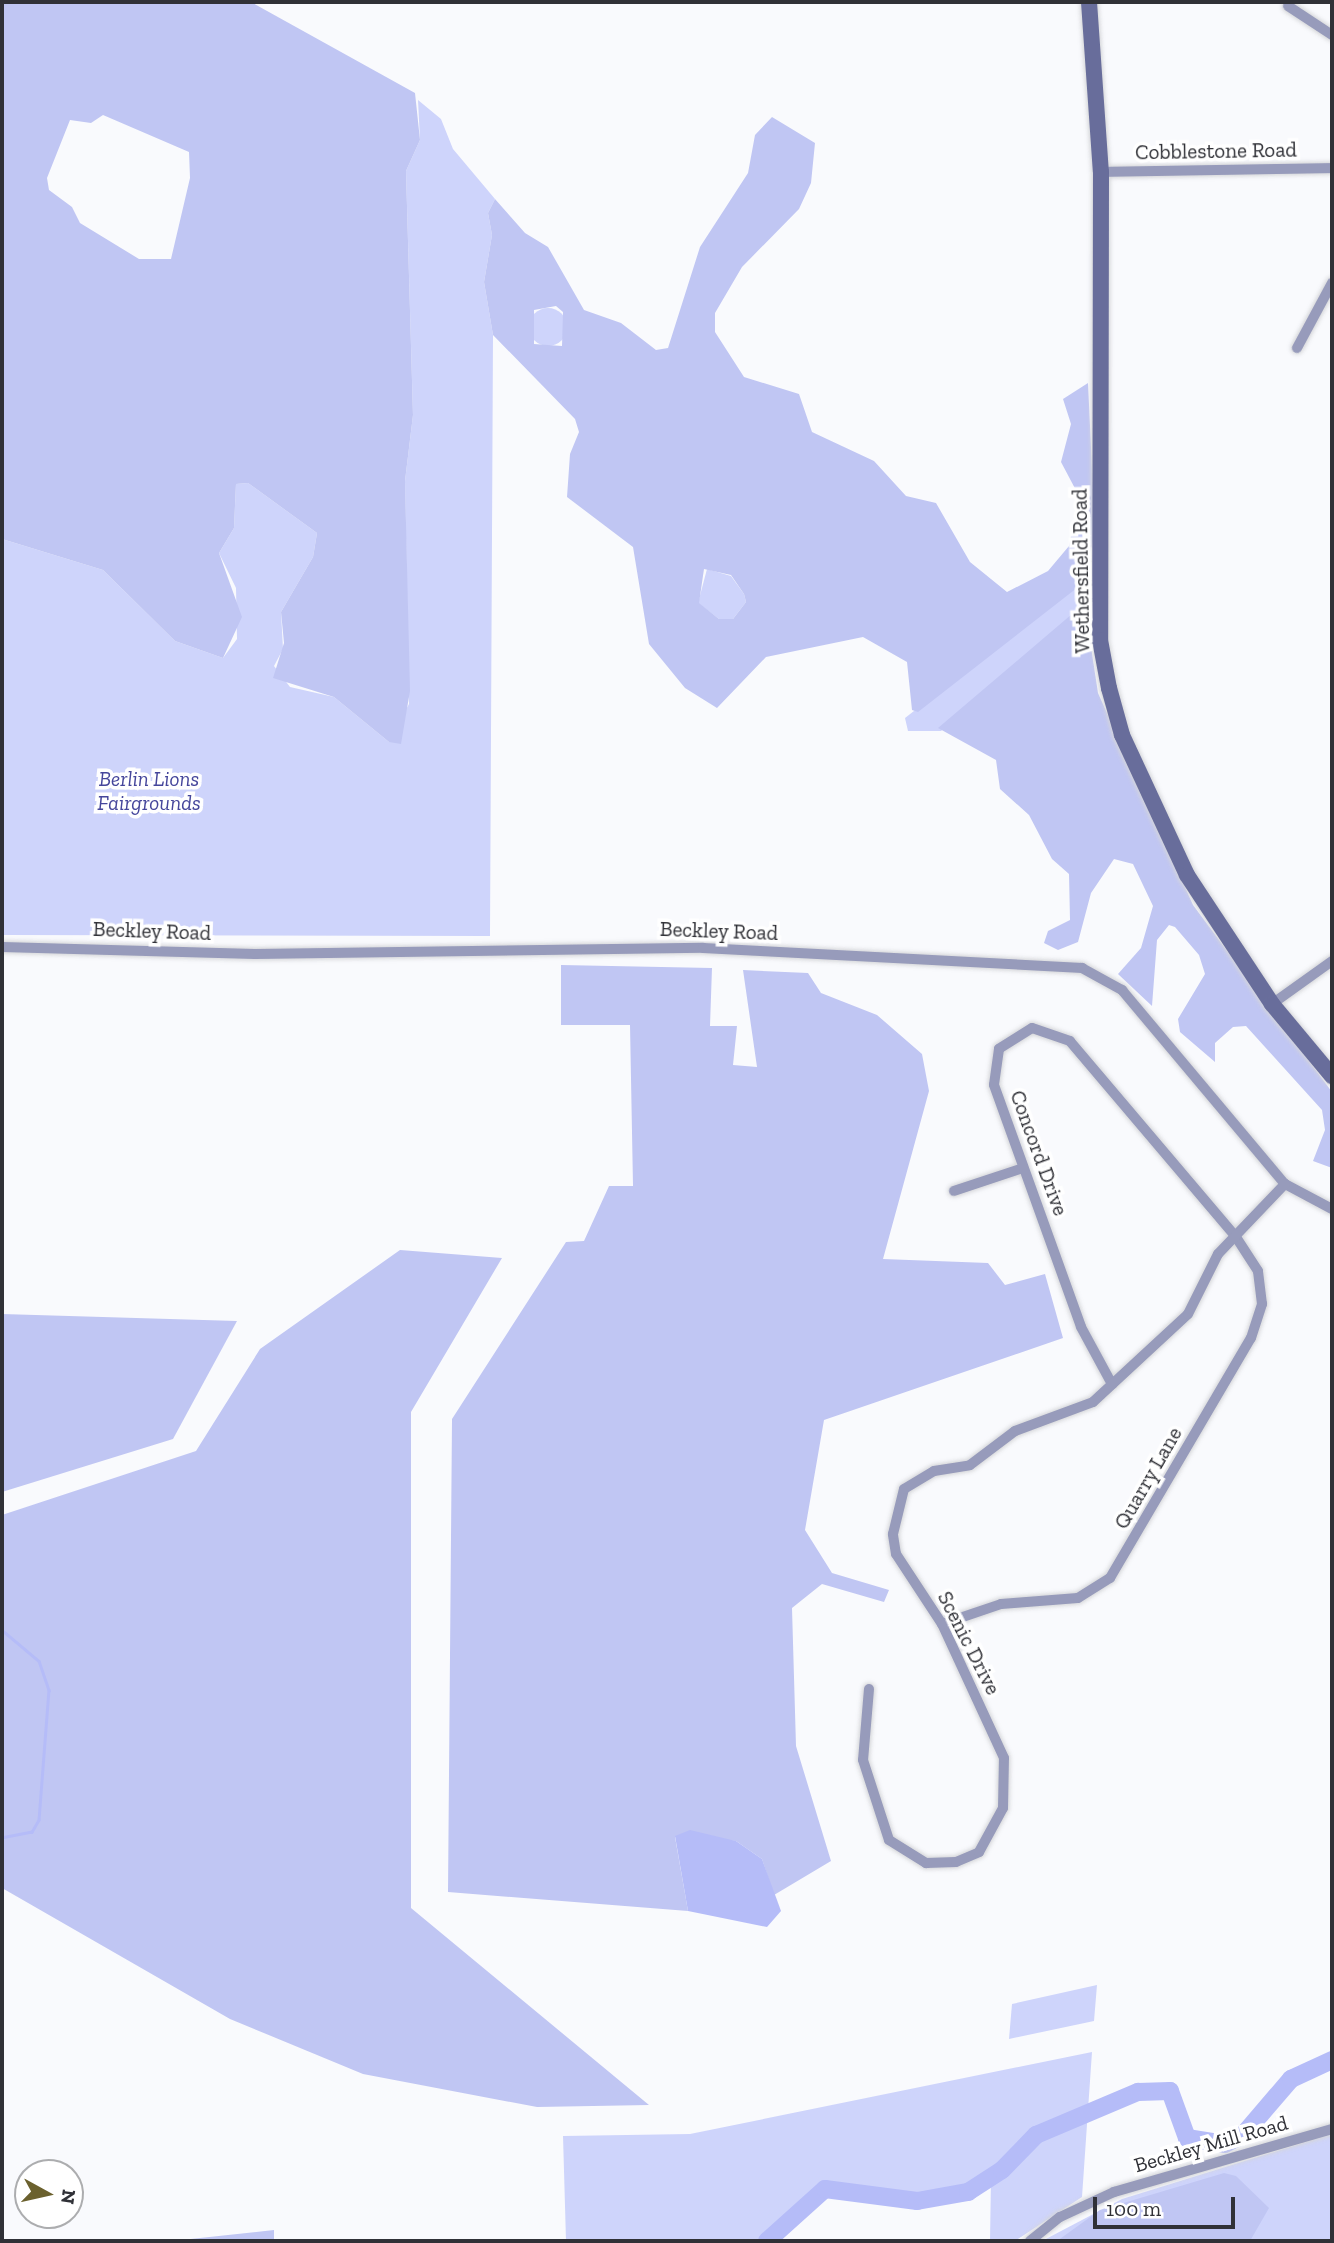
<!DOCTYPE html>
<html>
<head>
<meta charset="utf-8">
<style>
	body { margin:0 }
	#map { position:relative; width:1334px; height:2243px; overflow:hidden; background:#f9fafd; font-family:"Zilla Slab",serif }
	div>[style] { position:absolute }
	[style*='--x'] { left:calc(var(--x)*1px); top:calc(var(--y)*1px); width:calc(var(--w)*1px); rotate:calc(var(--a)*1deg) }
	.green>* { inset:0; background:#ced4fb }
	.round { border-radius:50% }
	.forest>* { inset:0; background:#c0c6f3 }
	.water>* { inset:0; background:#b5bcf8 }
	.stream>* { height:2.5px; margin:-1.25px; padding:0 1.25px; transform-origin:1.25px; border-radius:1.25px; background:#b5bcf8 }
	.river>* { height:18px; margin:-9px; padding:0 9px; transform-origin:9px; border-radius:9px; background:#b5bcf8 }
	.roads { filter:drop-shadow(0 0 2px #d5d6d9) drop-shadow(0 0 2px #d5d6d9) }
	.street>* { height:10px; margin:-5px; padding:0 5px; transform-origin:5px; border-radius:5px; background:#979bbb }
	.secondary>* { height:16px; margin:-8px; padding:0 8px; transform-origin:8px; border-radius:8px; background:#686d9b }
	span { translate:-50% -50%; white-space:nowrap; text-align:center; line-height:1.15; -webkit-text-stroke:7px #fff; paint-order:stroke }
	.street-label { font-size:21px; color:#303137 }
	.park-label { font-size:21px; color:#45469b; font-style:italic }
	.frame { position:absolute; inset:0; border:4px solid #303137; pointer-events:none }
	.north { position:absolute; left:14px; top:2159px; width:70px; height:70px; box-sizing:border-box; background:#fff; border:2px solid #acadaf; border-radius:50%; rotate:98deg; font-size:19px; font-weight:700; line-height:28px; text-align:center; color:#303137 }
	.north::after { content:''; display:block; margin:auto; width:24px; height:32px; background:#6b612e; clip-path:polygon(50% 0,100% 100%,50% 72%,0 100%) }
	.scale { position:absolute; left:1093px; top:2197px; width:142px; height:32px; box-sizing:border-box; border:4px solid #303137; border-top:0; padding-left:9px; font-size:21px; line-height:24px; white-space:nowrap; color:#303137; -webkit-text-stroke:5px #fff; paint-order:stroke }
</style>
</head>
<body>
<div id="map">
	<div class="green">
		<i style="clip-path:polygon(418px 100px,441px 119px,453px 149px,495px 199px,488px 213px,492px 235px,484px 282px,493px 335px,490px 936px,2px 935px,2px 539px,103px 570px,175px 641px,223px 658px,237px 639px,236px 588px,219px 553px,234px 528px,236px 484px,248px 483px,317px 533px,313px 557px,281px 612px,283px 649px,274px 666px,290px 687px,334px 697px,389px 742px,409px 704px,405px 481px,413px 415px,406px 171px,420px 140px)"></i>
		<i class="round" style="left:529px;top:308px;width:38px;height:38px"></i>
		<i style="clip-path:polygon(707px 569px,731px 576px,744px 594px,746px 602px,733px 619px,719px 619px,698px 603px)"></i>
		<i style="clip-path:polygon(1085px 578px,1083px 614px,941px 731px,908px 731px,905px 718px)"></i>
		<i style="clip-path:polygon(1097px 1985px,1094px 2021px,1009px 2039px,1012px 2004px)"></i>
		<i style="clip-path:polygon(1092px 2052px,1082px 2197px,1015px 2241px,990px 2241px,991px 2178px,958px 2195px,926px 2201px,825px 2189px,767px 2241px,566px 2241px,563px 2136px,690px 2134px)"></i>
		<i style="clip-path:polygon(1332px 2134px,1332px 2241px,1042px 2241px,1122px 2199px)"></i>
	</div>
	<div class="forest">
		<i style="clip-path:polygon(evenodd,2px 2px,251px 2px,415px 93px,420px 140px,406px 171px,413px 415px,405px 481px,410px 691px,401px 744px,389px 742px,334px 697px,273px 678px,284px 643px,281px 612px,313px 557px,317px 533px,248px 483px,236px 484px,234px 528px,219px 553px,242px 617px,223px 658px,175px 641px,103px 570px,2px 539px,2px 2px,103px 115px,189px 152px,190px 178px,171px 259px,139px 259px,80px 223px,72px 207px,49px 190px,47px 178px,70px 120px,91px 123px,103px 115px)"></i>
		<i style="clip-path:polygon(evenodd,772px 117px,815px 143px,811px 183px,799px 209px,742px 267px,715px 313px,715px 332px,744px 377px,799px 394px,812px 432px,874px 461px,906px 496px,936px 503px,970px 562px,1007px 592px,1048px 571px,1069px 546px,1079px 496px,1061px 462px,1071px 424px,1063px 399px,1088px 383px,1095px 533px,1082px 584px,918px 712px,912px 710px,907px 662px,863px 637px,766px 657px,717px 708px,685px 688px,649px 644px,633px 547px,567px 497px,570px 454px,579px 432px,575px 419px,493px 335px,484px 282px,492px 235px,488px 213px,495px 199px,525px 233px,548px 247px,584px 310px,621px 323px,656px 350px,668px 348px,700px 247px,748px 173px,755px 135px,772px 117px,556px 306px,563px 312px,562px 346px,534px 344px,534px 310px,556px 306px,772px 117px,704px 569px,731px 575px,744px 594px,746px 602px,733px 619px,719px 619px,699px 603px,704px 569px)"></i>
		<i style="clip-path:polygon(1072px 614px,1086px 614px,1098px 693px,1193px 905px,1332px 1092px,1332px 1168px,1313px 1161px,1325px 1130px,1322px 1110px,1246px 1026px,1233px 1027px,1215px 1043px,1215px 1062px,1180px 1032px,1178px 1019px,1205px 974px,1199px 955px,1175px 927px,1169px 925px,1157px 940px,1152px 1006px,1118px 974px,1141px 948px,1153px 906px,1133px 864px,1114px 859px,1091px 893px,1078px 942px,1058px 950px,1044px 943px,1048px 931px,1070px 920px,1069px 874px,1052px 859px,1029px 815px,1000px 789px,996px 760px,938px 728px)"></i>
		<i style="clip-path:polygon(561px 965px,712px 968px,710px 1026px,737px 1026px,733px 1065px,757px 1067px,743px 970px,808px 973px,821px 993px,877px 1015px,922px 1054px,929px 1091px,883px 1259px,988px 1263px,1005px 1285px,1045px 1274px,1063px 1338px,824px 1420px,805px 1530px,832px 1573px,889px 1590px,884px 1602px,822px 1584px,792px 1608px,796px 1746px,831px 1861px,774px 1895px,762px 1859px,736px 1841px,675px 1837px,688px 1911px,448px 1892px,452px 1419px,566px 1242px,584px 1241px,609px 1186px,633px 1186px,630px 1025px,561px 1025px)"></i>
		<i style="clip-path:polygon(400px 1250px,502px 1258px,411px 1412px,411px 1908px,649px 2105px,537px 2107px,363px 2074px,230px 2019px,2px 1888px,2px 1515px,196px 1451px,260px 1349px)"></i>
		<i style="clip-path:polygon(2px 1314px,237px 1321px,173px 1439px,2px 1492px)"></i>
		<i style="clip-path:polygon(1224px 2173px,1236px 2176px,1269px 2208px,1250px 2241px,1057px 2241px,1100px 2210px)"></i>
		<i style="clip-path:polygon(274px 2230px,274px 2241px,172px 2241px)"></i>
	</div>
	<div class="water">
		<i style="clip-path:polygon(690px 1830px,736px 1841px,762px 1859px,781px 1911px,767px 1927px,688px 1911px,675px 1836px)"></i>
	</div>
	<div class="stream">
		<i style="--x:2;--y:1630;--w:48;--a:40"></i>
		<i style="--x:39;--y:1661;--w:31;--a:71"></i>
		<i style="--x:49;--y:1690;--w:130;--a:94.4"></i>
		<i style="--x:39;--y:1820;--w:14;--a:120"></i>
		<i style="--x:32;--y:1832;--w:31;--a:169"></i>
	</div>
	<div class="river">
		<i style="--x:767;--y:2241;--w:78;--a:-41.9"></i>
		<i style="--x:825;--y:2189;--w:93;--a:7.4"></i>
		<i style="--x:917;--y:2201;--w:52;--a:-10"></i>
		<i style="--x:968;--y:2192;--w:40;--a:-32.9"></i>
		<i style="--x:1002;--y:2170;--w:49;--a:-45.8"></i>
		<i style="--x:1036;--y:2135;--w:111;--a:-22.9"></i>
		<i style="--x:1138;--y:2092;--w:32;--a:-2"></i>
		<i style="--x:1170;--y:2091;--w:50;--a:70.1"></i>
		<i style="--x:1187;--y:2138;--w:38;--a:9"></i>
		<i style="--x:1225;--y:2144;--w:20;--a:-27"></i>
		<i style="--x:1243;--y:2135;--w:74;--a:-49.4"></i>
		<i style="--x:1291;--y:2079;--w:45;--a:-24.9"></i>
	</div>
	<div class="roads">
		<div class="street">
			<i style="--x:1288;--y:6;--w:53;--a:33.4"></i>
			<i style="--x:1101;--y:172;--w:231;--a:-1"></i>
			<i style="--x:1297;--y:348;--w:74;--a:-61.7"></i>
			<i style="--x:2;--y:947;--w:253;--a:1.6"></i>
			<i style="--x:255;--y:954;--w:448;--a:-0.8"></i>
			<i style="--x:703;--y:948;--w:380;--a:3"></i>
			<i style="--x:1082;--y:968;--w:46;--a:28.8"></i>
			<i style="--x:1122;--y:990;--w:253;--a:50"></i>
			<i style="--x:1285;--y:1184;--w:53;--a:28"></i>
			<i style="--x:1272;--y:1004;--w:74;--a:-35.6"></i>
			<i style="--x:954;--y:1191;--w:73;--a:-18.4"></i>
			<i style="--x:942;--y:1624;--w:62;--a:-18.7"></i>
			<i style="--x:1001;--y:1604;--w:77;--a:-4.5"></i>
			<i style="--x:1078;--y:1598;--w:38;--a:-32"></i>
			<i style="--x:1110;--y:1578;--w:278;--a:-59.6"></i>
			<i style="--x:1251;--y:1338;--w:36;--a:-72"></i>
			<i style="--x:1262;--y:1304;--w:33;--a:-97"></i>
			<i style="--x:1258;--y:1271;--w:40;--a:-122.9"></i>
			<i style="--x:1236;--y:1237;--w:257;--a:-130.3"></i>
			<i style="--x:1070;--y:1041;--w:40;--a:-161.1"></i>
			<i style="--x:1032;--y:1028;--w:39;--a:148"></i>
			<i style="--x:999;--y:1049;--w:36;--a:98"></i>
			<i style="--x:994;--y:1085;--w:257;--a:70.2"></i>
			<i style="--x:1081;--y:1327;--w:65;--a:61.5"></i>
			<i style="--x:869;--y:1689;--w:71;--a:94.8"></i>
			<i style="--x:863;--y:1760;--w:84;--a:72"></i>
			<i style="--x:889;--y:1840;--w:44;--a:31.9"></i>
			<i style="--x:926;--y:1863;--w:30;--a:-2"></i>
			<i style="--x:956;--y:1862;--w:25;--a:-23"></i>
			<i style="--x:979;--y:1852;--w:50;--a:-61.4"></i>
			<i style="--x:1003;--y:1808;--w:50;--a:-88.9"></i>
			<i style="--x:1004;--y:1758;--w:148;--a:-114.8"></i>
			<i style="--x:942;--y:1624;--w:84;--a:-123.3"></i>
			<i style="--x:896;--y:1554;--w:20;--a:-99"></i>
			<i style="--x:893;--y:1534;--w:46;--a:-76.3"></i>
			<i style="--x:904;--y:1489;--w:35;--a:-31"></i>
			<i style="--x:934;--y:1471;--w:36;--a:-9"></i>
			<i style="--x:970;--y:1465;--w:56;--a:-37.1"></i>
			<i style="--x:1015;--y:1431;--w:83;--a:-20.4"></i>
			<i style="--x:1093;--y:1402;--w:129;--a:-42.8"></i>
			<i style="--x:1188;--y:1314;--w:67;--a:-63.4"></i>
			<i style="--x:1218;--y:1254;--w:97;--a:-46.3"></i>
			<i style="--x:1030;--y:2241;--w:38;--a:-39"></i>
			<i style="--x:1060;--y:2217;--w:60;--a:-24.8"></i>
			<i style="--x:1114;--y:2192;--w:227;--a:-16.1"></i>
		</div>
		<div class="secondary">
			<i style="--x:1089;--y:2;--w:170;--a:86"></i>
			<i style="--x:1101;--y:172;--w:468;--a:90.1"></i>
			<i style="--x:1100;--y:640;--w:49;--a:79.4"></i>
			<i style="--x:1109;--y:688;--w:49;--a:74.5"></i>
			<i style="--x:1122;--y:735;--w:154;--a:65.1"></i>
			<i style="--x:1187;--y:875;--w:154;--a:56.6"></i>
			<i style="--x:1272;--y:1004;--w:94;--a:50.2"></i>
		</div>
	</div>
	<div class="street-label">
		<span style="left:1216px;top:151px;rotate:-1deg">Cobblestone Road</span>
		<span style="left:1081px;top:571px;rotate:-91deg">Wethersfield Road</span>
		<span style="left:152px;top:931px;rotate:2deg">Beckley Road</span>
		<span style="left:719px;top:931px;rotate:2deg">Beckley Road</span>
		<span style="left:1039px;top:1153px;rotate:70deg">Concord Drive</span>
		<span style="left:1148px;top:1478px;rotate:-60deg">Quarry Lane</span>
		<span style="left:969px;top:1643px;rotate:63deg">Scenic Drive</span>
		<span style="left:1211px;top:2144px;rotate:-16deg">Beckley Mill Road</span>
	</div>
	<div class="park-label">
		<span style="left:149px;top:791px">Berlin Lions<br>Fairgrounds</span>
	</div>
	<div class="frame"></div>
	<div class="north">N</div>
	<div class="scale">100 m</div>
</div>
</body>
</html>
